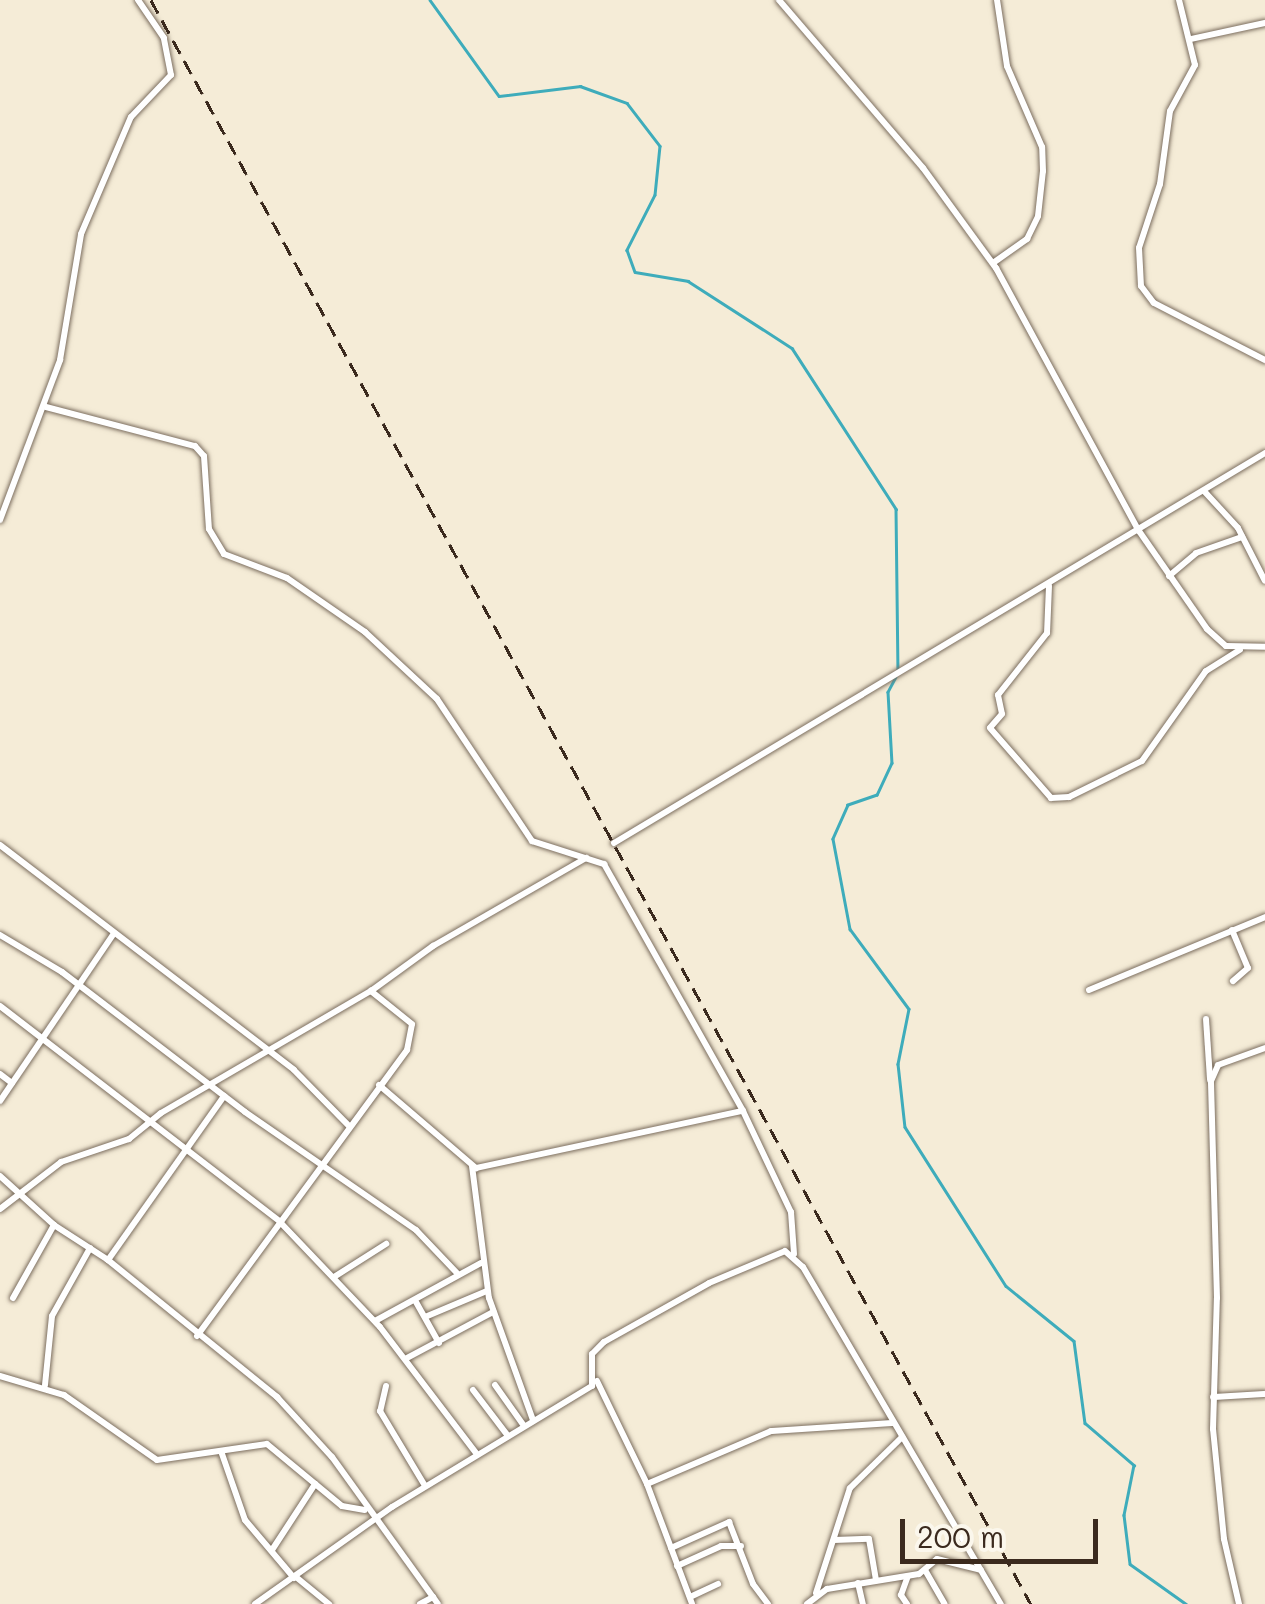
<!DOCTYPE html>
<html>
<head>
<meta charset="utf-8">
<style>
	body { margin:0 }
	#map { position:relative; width:1265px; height:1604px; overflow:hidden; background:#f5ecd7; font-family:Mali,sans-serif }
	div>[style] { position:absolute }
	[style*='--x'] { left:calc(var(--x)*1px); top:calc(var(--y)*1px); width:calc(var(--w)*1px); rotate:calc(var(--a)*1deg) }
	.stream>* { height:2.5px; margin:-1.25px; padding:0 1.25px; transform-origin:1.25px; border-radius:1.25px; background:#3eacbb }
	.roads { filter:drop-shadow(0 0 2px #7c6e5f) drop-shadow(0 0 2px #7c6e5f) }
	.street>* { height:6px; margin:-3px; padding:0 3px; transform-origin:3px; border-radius:3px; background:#fff }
	.rail>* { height:2.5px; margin-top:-1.25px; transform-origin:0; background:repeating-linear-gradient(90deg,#3b2a1e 0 15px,transparent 0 23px) }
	span { translate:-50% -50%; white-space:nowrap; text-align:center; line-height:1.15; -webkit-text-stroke:9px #fbf7ec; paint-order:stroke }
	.scale { position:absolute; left:900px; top:1519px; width:198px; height:45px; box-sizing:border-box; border:5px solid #3b2a1e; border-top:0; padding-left:12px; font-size:30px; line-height:35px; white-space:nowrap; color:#3b2a1e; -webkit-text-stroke:8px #fbf7ec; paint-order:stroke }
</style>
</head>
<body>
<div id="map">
	<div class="stream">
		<i style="--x:430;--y:0;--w:118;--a:54.3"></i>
		<i style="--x:499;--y:96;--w:82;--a:-7"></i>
		<i style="--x:580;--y:86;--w:50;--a:19.9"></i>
		<i style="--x:627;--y:103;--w:54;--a:52.5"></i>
		<i style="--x:660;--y:146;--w:49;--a:95.8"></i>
		<i style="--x:655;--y:195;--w:62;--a:117"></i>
		<i style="--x:627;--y:250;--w:23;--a:70"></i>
		<i style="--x:635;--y:272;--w:54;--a:9.6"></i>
		<i style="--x:688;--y:281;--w:124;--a:32.8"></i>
		<i style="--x:792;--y:348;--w:192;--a:57.1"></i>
		<i style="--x:896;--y:509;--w:160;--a:89.3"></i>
		<i style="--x:896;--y:677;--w:17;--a:118"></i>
		<i style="--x:888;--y:692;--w:71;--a:86.8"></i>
		<i style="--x:892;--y:763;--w:35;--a:115"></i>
		<i style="--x:877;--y:795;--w:31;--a:161"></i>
		<i style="--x:848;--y:805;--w:37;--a:114"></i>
		<i style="--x:833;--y:839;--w:92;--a:79.3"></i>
		<i style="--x:850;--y:929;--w:99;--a:53.6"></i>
		<i style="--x:909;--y:1009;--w:56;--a:101.3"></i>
		<i style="--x:898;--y:1064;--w:63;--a:83.7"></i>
		<i style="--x:905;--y:1127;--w:188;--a:57.6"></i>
		<i style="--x:1006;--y:1286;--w:87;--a:39"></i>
		<i style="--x:1074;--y:1341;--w:83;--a:82.4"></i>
		<i style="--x:1085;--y:1423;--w:65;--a:40.6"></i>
		<i style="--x:1134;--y:1465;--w:51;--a:101.3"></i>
		<i style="--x:1124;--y:1515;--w:49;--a:83"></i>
		<i style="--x:1130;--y:1564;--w:69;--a:35.5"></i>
	</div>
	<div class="roads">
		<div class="street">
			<i style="--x:779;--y:0;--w:221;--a:49.4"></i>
			<i style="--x:923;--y:168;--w:124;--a:53.9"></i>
			<i style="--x:996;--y:268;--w:299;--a:61.5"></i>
			<i style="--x:1139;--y:531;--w:119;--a:55.2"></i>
			<i style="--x:1207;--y:629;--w:25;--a:42"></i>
			<i style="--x:1226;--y:646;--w:39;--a:1"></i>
			<i style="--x:1179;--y:0;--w:67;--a:76.2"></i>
			<i style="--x:1195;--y:65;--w:52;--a:118.5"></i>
			<i style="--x:1170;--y:111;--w:74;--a:97.8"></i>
			<i style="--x:1160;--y:184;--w:67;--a:108.2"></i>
			<i style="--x:1139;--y:248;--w:38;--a:87"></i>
			<i style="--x:1141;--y:286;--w:21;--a:53"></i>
			<i style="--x:1154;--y:303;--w:125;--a:27.2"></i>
			<i style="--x:1191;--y:39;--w:76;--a:-12.2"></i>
			<i style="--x:993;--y:263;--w:42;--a:-35.2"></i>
			<i style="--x:1027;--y:239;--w:25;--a:-64"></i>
			<i style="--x:1038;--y:216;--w:45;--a:-83.7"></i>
			<i style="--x:1043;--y:171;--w:24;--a:-92"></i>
			<i style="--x:1042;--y:147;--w:88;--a:-113.4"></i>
			<i style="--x:1007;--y:66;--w:67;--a:-98.6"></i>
			<i style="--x:46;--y:407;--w:154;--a:14.7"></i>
			<i style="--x:195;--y:446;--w:13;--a:48"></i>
			<i style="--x:204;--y:456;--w:73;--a:86.1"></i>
			<i style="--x:209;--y:529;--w:29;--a:59"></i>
			<i style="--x:224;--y:554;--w:67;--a:20.9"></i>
			<i style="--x:287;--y:578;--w:95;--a:34.7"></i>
			<i style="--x:365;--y:632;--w:98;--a:42.9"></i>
			<i style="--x:437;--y:699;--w:171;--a:56.2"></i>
			<i style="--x:532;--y:841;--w:76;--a:17.7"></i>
			<i style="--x:604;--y:864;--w:283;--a:60.6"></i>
			<i style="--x:743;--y:1111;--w:112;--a:64.6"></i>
			<i style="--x:791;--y:1212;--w:42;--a:85.9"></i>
			<i style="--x:1204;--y:491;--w:50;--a:47.4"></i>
			<i style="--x:1238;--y:528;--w:59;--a:63"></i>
			<i style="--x:0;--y:520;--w:171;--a:-69.4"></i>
			<i style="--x:60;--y:360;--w:128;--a:-80.5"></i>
			<i style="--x:81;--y:234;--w:127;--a:-66.9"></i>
			<i style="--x:131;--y:117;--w:58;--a:-46.4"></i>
			<i style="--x:171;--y:75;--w:38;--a:-101"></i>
			<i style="--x:164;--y:38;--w:46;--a:-124.4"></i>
			<i style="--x:1169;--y:576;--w:35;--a:-40"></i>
			<i style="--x:1196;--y:553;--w:49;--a:-19.2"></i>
			<i style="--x:1049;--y:586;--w:47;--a:92.4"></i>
			<i style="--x:1047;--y:633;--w:79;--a:128.3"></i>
			<i style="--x:998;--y:695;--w:19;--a:78"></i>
			<i style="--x:1002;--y:714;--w:18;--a:131"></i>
			<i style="--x:990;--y:728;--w:93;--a:48.9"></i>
			<i style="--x:1051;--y:798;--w:18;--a:-3"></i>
			<i style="--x:1069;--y:797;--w:81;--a:-26.3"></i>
			<i style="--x:1142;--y:761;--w:110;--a:-54.6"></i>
			<i style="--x:1206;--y:671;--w:40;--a:-32"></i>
			<i style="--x:614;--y:843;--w:759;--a:-30.92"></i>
			<i style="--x:0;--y:845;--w:370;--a:37.4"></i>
			<i style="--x:294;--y:1070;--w:78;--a:45.5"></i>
			<i style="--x:1232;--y:930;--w:41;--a:67.2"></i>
			<i style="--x:1248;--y:968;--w:20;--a:139"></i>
			<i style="--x:0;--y:935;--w:72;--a:30.8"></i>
			<i style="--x:62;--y:972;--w:230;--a:37.4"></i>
			<i style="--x:245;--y:1112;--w:208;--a:34.6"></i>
			<i style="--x:416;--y:1230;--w:59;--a:46.4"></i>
			<i style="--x:1089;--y:990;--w:191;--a:-22.5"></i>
			<i style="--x:0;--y:1006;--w:354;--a:37.6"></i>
			<i style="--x:280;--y:1222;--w:145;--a:46.4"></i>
			<i style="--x:380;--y:1327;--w:158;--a:52.7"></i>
			<i style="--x:1206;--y:1019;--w:61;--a:86.2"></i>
			<i style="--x:0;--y:1074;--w:15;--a:37"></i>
			<i style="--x:379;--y:1085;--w:128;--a:40.6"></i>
			<i style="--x:476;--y:1168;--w:273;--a:-12.1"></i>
			<i style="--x:0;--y:1101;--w:203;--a:-55.8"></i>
			<i style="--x:472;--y:1166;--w:133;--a:82.7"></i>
			<i style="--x:489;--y:1298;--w:130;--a:70.2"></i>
			<i style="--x:0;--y:1176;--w:73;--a:42.2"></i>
			<i style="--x:54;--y:1225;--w:64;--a:32.9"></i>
			<i style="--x:108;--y:1260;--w:218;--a:39"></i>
			<i style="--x:277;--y:1397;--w:81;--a:47.5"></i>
			<i style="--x:332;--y:1457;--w:181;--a:54.2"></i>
			<i style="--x:0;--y:1209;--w:77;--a:-37.6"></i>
			<i style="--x:61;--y:1162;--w:72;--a:-18.7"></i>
			<i style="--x:129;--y:1139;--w:41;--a:-39.1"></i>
			<i style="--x:161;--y:1113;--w:243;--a:-30.2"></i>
			<i style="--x:371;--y:991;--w:77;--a:-36"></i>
			<i style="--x:433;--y:946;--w:177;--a:-29.9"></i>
			<i style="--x:108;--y:1260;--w:201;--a:-54.7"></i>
			<i style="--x:334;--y:1277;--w:62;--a:-32.4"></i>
			<i style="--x:13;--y:1298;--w:84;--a:-60.7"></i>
			<i style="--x:416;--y:1302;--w:47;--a:60.7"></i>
			<i style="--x:425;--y:1317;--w:67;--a:-22.8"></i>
			<i style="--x:375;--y:1321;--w:121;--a:-28.7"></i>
			<i style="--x:197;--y:1336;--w:355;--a:-53.7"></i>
			<i style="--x:407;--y:1050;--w:26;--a:-79"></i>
			<i style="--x:412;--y:1024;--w:53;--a:-141.2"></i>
			<i style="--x:407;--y:1358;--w:98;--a:-28.1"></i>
			<i style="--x:0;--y:1376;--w:67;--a:16.5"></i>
			<i style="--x:64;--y:1395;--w:113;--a:35"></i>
			<i style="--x:157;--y:1460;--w:111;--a:-8.3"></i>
			<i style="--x:267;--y:1444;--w:97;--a:39.6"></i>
			<i style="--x:342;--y:1506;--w:23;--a:10"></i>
			<i style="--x:597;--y:1381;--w:114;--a:64.1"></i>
			<i style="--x:647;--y:1484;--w:128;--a:69.4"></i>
			<i style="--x:45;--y:1385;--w:69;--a:-84.2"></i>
			<i style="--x:52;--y:1316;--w:78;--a:-60.8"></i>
			<i style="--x:495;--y:1385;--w:50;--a:54.7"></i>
			<i style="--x:386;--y:1386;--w:26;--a:103"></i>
			<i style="--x:380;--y:1411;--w:87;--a:59"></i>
			<i style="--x:473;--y:1390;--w:58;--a:52.7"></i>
			<i style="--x:1213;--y:1397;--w:52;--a:-3.3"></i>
			<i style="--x:221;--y:1451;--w:73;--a:70.8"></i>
			<i style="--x:245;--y:1520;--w:76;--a:49.8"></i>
			<i style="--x:647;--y:1484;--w:135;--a:-23.1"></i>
			<i style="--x:771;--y:1431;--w:122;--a:-3.8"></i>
			<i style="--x:834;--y:1540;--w:35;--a:-2"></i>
			<i style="--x:869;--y:1539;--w:42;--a:80.3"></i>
			<i style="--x:671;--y:1548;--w:64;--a:-24.1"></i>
			<i style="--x:729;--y:1522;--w:66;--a:68.8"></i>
			<i style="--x:753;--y:1584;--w:25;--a:53"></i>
			<i style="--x:272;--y:1550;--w:79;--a:-56.9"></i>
			<i style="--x:677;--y:1566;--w:48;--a:-24.4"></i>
			<i style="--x:721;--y:1546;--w:20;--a:0"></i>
			<i style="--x:925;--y:1570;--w:39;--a:60"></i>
			<i style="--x:296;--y:1577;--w:43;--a:39.3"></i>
			<i style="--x:858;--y:1583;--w:22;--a:77"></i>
			<i style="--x:816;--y:1593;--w:110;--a:-72.1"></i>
			<i style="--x:850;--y:1488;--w:73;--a:-44.4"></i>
			<i style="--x:690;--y:1597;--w:31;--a:-25"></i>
			<i style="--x:255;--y:1604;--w:168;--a:-35.3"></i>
			<i style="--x:392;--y:1507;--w:234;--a:-31.2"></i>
			<i style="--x:592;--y:1386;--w:32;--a:-90"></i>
			<i style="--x:592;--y:1354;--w:17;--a:-45"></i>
			<i style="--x:604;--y:1342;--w:120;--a:-29.3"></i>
			<i style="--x:709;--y:1283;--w:82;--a:-22.8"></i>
			<i style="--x:785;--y:1251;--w:24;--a:42"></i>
			<i style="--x:803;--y:1267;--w:391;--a:59.6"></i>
			<i style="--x:420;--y:1604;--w:15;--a:-28"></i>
			<i style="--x:807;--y:1604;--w:25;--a:-37"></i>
			<i style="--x:827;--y:1589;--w:93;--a:-9.3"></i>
			<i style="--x:919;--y:1574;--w:23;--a:-40"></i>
			<i style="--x:937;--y:1559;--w:45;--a:14"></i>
			<i style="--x:907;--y:1604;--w:11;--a:-124"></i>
			<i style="--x:901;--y:1595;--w:20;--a:-70"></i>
			<i style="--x:1239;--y:1604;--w:67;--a:-103"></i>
			<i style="--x:1224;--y:1539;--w:111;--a:-95.7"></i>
			<i style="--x:1213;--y:1429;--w:131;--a:-88.3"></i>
			<i style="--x:1217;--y:1298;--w:217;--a:-91.6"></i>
			<i style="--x:1211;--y:1081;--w:17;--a:-66"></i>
			<i style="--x:1218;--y:1065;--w:50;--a:-19.9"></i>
		</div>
	</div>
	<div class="rail">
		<i style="--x:151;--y:0;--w:1830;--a:61.25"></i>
	</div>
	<div class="scale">200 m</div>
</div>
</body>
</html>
